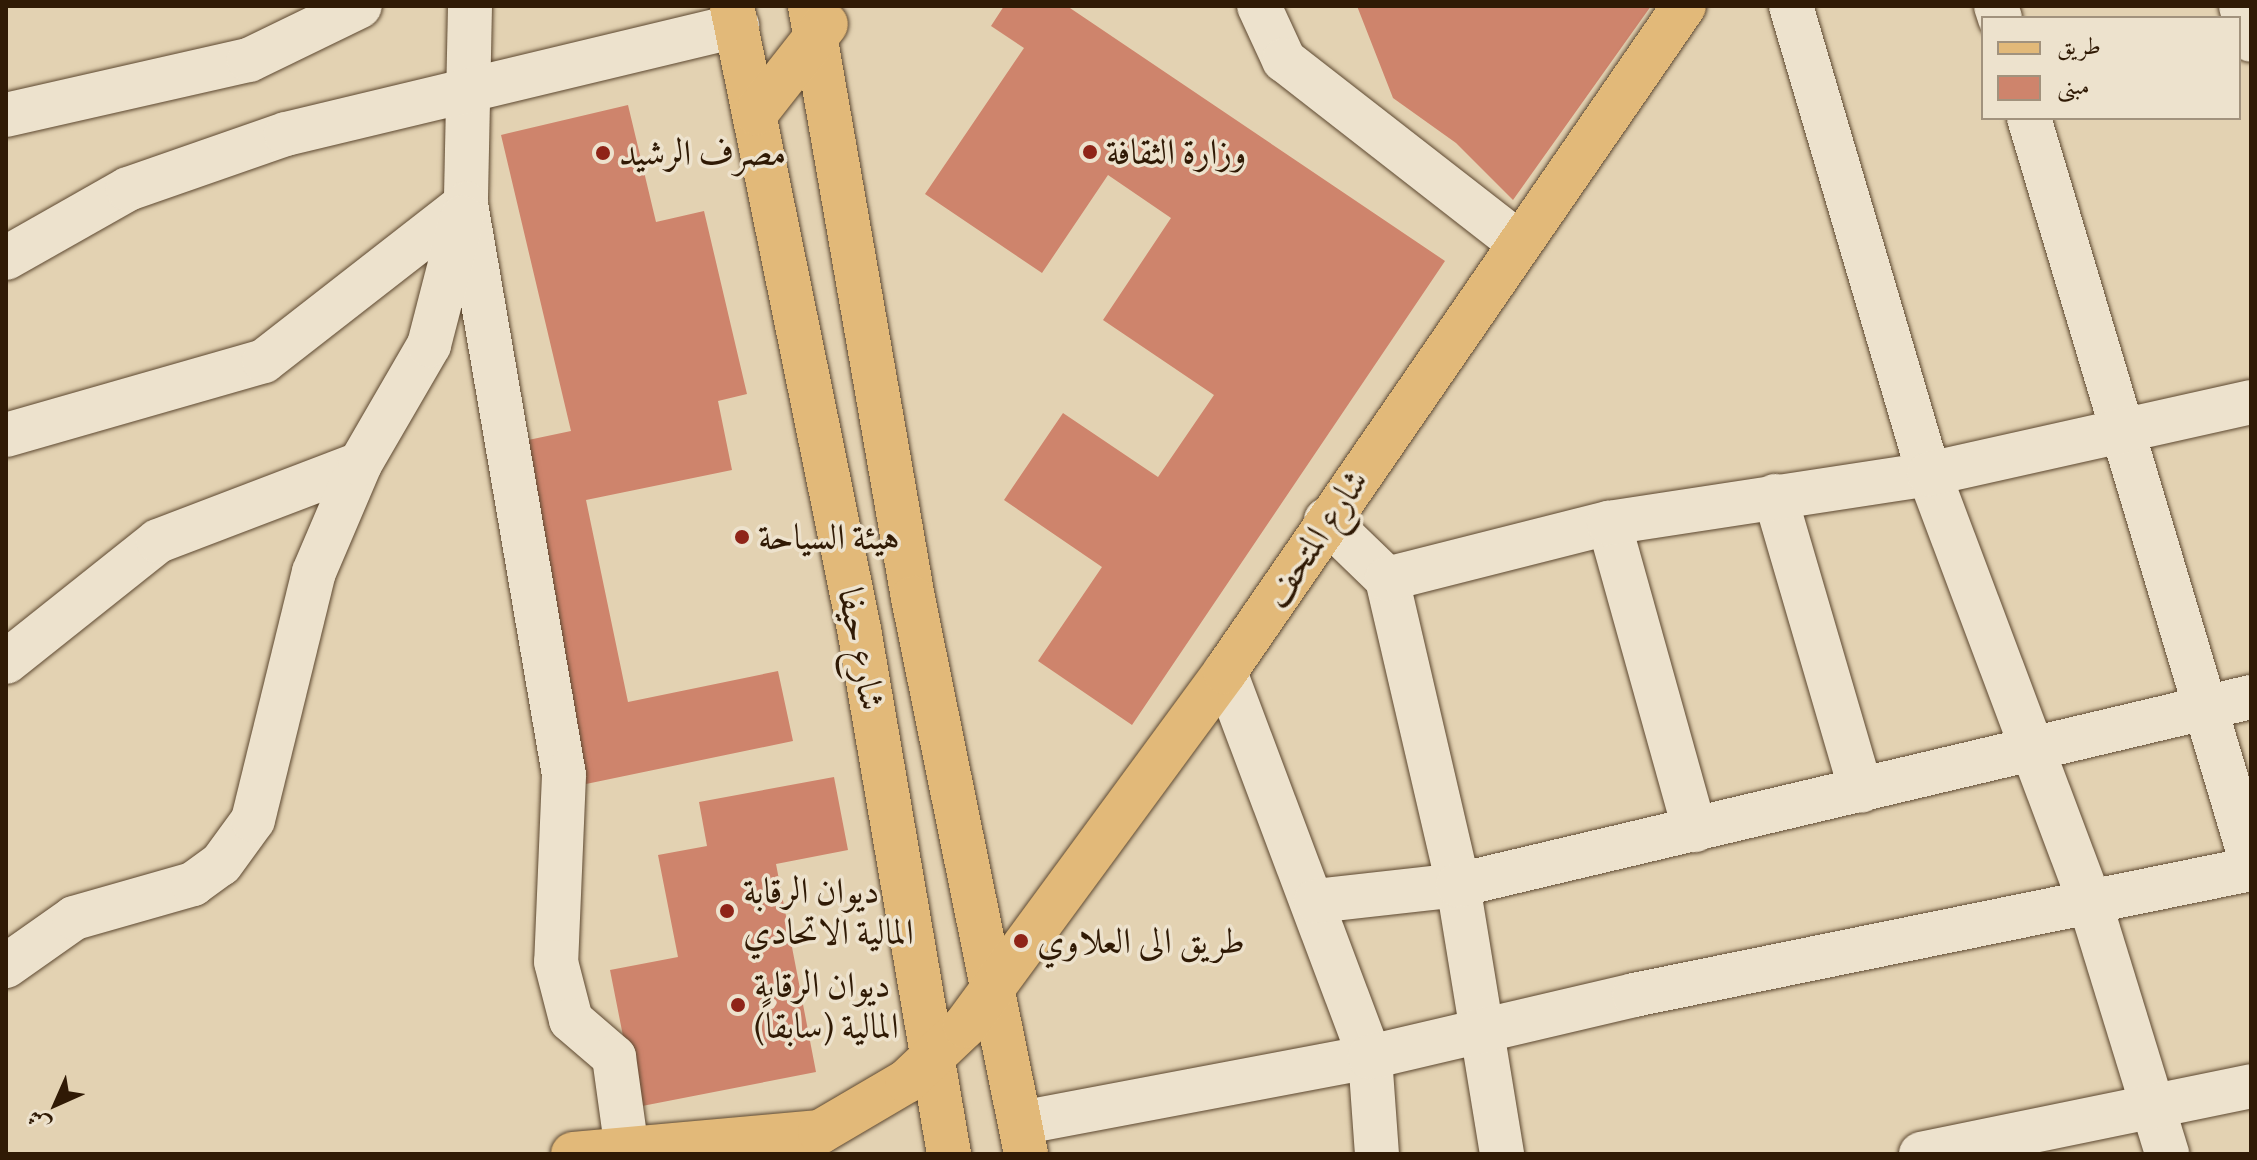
<!DOCTYPE html>
<html>
<head>
<meta charset="utf-8">
<style>
	body { margin:0 }
	#map { position:relative; width:2257px; height:1160px; overflow:hidden; background:#e3d2b2; font-family:"EB Garamond",Amiri,serif }
	div>[style] { position:absolute }
	[style*='--x'] { left:calc(var(--x)*1px); top:calc(var(--y)*1px); width:calc(var(--w)*1px); rotate:calc(var(--a)*1deg) }
	.building>* { inset:0; background:#ce846c }
	.roads { filter:drop-shadow(0 0 2px #5d4830) drop-shadow(0 0 2px #5d4830) }
	.minor>* { height:44px; margin:-22px; padding:0 22px; transform-origin:22px; border-radius:22px; background:#ede2cd }
	.major>* { height:44px; margin:-22px; padding:0 22px; transform-origin:22px; border-radius:22px; background:#e2b979 }
	.dots>* { width:22px; height:22px; translate:-50% -50%; box-sizing:border-box; border:4px solid #ede2cd; border-radius:50% }
	span { translate:-50% -50%; white-space:nowrap; text-align:center; line-height:1.15; -webkit-text-stroke:7px #ede2cd; paint-order:stroke }
	.poi-label { font-size:36px; color:#301a05 }
	.left { translate:0 -50%; text-align:left }
	.street-label { font-size:36px; color:#301a05 }
	.frame { position:absolute; inset:0; border:8px solid #301a05; pointer-events:none }
	.legend { position:absolute; left:1981px; top:16px; width:260px; height:104px; box-sizing:border-box; background:#ede2cd; border:2px solid #a1927d; margin:0; padding:10px 14px; list-style:none; font-size:24px; color:#301a05 }
	.legend li { display:flex; align-items:center; gap:16px; height:40px }
	.legend b { width:40px; border:2px solid #a1927d }
	.north { position:absolute; left:16px; top:1064px; width:80px; height:80px; -webkit-text-stroke:6px #ede2cd; paint-order:stroke; rotate:225deg; font-size:22px; font-weight:700; line-height:32px; text-align:center; color:#301a05 }
	.north::after { content:''; display:block; margin:auto; width:28px; height:36px; background:#301a05; clip-path:polygon(50% 0,100% 100%,50% 72%,0 100%) }
</style>
</head>
<body>
<div id="map">
	<div class="building">
		<i style="clip-path:polygon(1004px 6px,1067px 6px,1445px 261px,1132px 725px,1038px 661px,1102px 567px,1004px 500px,1063px 413px,1158px 477px,1214px 395px,1103px 320px,1171px 218px,1108px 175px,1042px 273px,925px 194px,1024px 48px,991px 26px)"></i>
		<i style="clip-path:polygon(1357px 6px,1651px 6px,1513px 200px,1456px 143px,1393px 98px)"></i>
		<i style="clip-path:polygon(628px 105px,656px 222px,704px 211px,747px 394px,718px 401px,732px 470px,586px 500px,628px 702px,778px 671px,793px 741px,586px 784px,514px 443px,571px 431px,501px 135px)"></i>
		<i style="clip-path:polygon(834px 777px,848px 850px,776px 864px,816px 1072px,637px 1107px,610px 970px,678px 957px,658px 855px,707px 846px,699px 802px)"></i>
	</div>
	<div class="roads">
		<div class="minor">
			<i style="--x:470;--y:6;--w:198;--a:91.2"></i>
			<i style="--x:466;--y:204;--w:579;--a:80.26"></i>
			<i style="--x:564;--y:775;--w:187;--a:92.4"></i>
			<i style="--x:556;--y:962;--w:60;--a:75.5"></i>
			<i style="--x:571;--y:1020;--w:57;--a:40.7"></i>
			<i style="--x:614;--y:1057;--w:95;--a:82.1"></i>
			<i style="--x:1259;--y:6;--w:60;--a:65.2"></i>
			<i style="--x:1284;--y:60;--w:298;--a:37.9"></i>
			<i style="--x:1791;--y:6;--w:488;--a:73.6"></i>
			<i style="--x:1929;--y:474;--w:458;--a:69.4"></i>
			<i style="--x:2090;--y:903;--w:263;--a:72.9"></i>
			<i style="--x:1996;--y:6;--w:13;--a:72"></i>
			<i style="--x:2241;--y:6;--w:35;--a:74"></i>
			<i style="--x:6;--y:115;--w:249;--a:-12.8"></i>
			<i style="--x:249;--y:60;--w:123;--a:-25.9"></i>
			<i style="--x:2029;--y:118;--w:775;--a:73.36"></i>
			<i style="--x:6;--y:258;--w:140;--a:-29.5"></i>
			<i style="--x:128;--y:189;--w:167;--a:-19.2"></i>
			<i style="--x:286;--y:134;--w:464;--a:-13.5"></i>
			<i style="--x:6;--y:435;--w:268;--a:-16"></i>
			<i style="--x:264;--y:361;--w:256;--a:-37.9"></i>
			<i style="--x:1775;--y:496;--w:307;--a:73.7"></i>
			<i style="--x:1326;--y:520;--w:85;--a:44"></i>
			<i style="--x:1387;--y:579;--w:314;--a:76.9"></i>
			<i style="--x:1458;--y:885;--w:273;--a:80.7"></i>
			<i style="--x:1609;--y:523;--w:319;--a:74.4"></i>
			<i style="--x:1387;--y:579;--w:229;--a:-14.2"></i>
			<i style="--x:1609;--y:523;--w:324;--a:-8.7"></i>
			<i style="--x:1929;--y:474;--w:330;--a:-12.6"></i>
			<i style="--x:6;--y:662;--w:194;--a:-38.5"></i>
			<i style="--x:158;--y:541;--w:216;--a:-20.9"></i>
			<i style="--x:1225;--y:672;--w:411;--a:69.4"></i>
			<i style="--x:1370;--y:1057;--w:97;--a:85.9"></i>
			<i style="--x:1316;--y:901;--w:143;--a:-6.4"></i>
			<i style="--x:1458;--y:885;--w:815;--a:-13.34"></i>
			<i style="--x:6;--y:966;--w:83;--a:-35.2"></i>
			<i style="--x:74;--y:918;--w:124;--a:-15.9"></i>
			<i style="--x:193;--y:884;--w:34;--a:-36"></i>
			<i style="--x:221;--y:864;--w:54;--a:-54"></i>
			<i style="--x:253;--y:820;--w:255;--a:-76.2"></i>
			<i style="--x:314;--y:572;--w:117;--a:-66.9"></i>
			<i style="--x:360;--y:464;--w:138;--a:-59.9"></i>
			<i style="--x:429;--y:345;--w:132;--a:-75.5"></i>
			<i style="--x:1020;--y:1123;--w:356;--a:-10.7"></i>
			<i style="--x:1370;--y:1057;--w:271;--a:-13.2"></i>
			<i style="--x:1634;--y:995;--w:630;--a:-11.54"></i>
			<i style="--x:1921;--y:1154;--w:337;--a:-11.6"></i>
		</div>
		<div class="major">
			<i style="--x:732;--y:6;--w:636;--a:78.48"></i>
			<i style="--x:859;--y:629;--w:533;--a:80.27"></i>
			<i style="--x:810;--y:6;--w:601;--a:80.13"></i>
			<i style="--x:913;--y:598;--w:567;--a:78.51"></i>
			<i style="--x:756;--y:113;--w:113;--a:-51.8"></i>
			<i style="--x:573;--y:1154;--w:248;--a:-5.1"></i>
			<i style="--x:820;--y:1132;--w:101;--a:-30.4"></i>
			<i style="--x:907;--y:1081;--w:80;--a:-43.5"></i>
			<i style="--x:965;--y:1026;--w:439;--a:-53.7"></i>
			<i style="--x:1225;--y:672;--w:809;--a:-55.43"></i>
		</div>
	</div>
	<div class="dots">
		<i style="left:1090px;top:152px;background:#8f2418"></i>
		<i style="left:603px;top:153px;background:#8f2418"></i>
		<i style="left:742px;top:537px;background:#8f2418"></i>
		<i style="left:727px;top:911px;background:#8f2418"></i>
		<i style="left:1021px;top:941px;background:#8f2418"></i>
		<i style="left:738px;top:1005px;background:#8f2418"></i>
	</div>
	<div class="poi-label">
		<span class="left" style="left:1106px;top:152px">وزارة الثقافة</span>
		<span class="left" style="left:619px;top:153px">مصرف الرشيد</span>
		<span class="left" style="left:758px;top:537px">هيئة السياحة</span>
		<span class="left" style="left:743px;top:911px">ديوان الرقابة<br>المالية الاتحادي</span>
		<span class="left" style="left:1037px;top:941px">طريق الى العلاوي</span>
		<span class="left" style="left:754px;top:1005px">ديوان الرقابة<br>المالية (سابقاً)</span>
	</div>
	<div class="street-label">
		<span style="left:1315px;top:538px;rotate:-56deg">شارع المتحف</span>
		<span style="left:862px;top:649px;rotate:79deg">شارع حيفا</span>
	</div>
	<div class="frame"></div>
	<ul class="legend">
	<li><b style="height:10px;background:#e2b979"></b>طريق</li>
	<li><b style="height:22px;background:#ce846c"></b>مبنى</li>
	</ul>
	<div class="north">ش</div>
</div>
</body>
</html>
